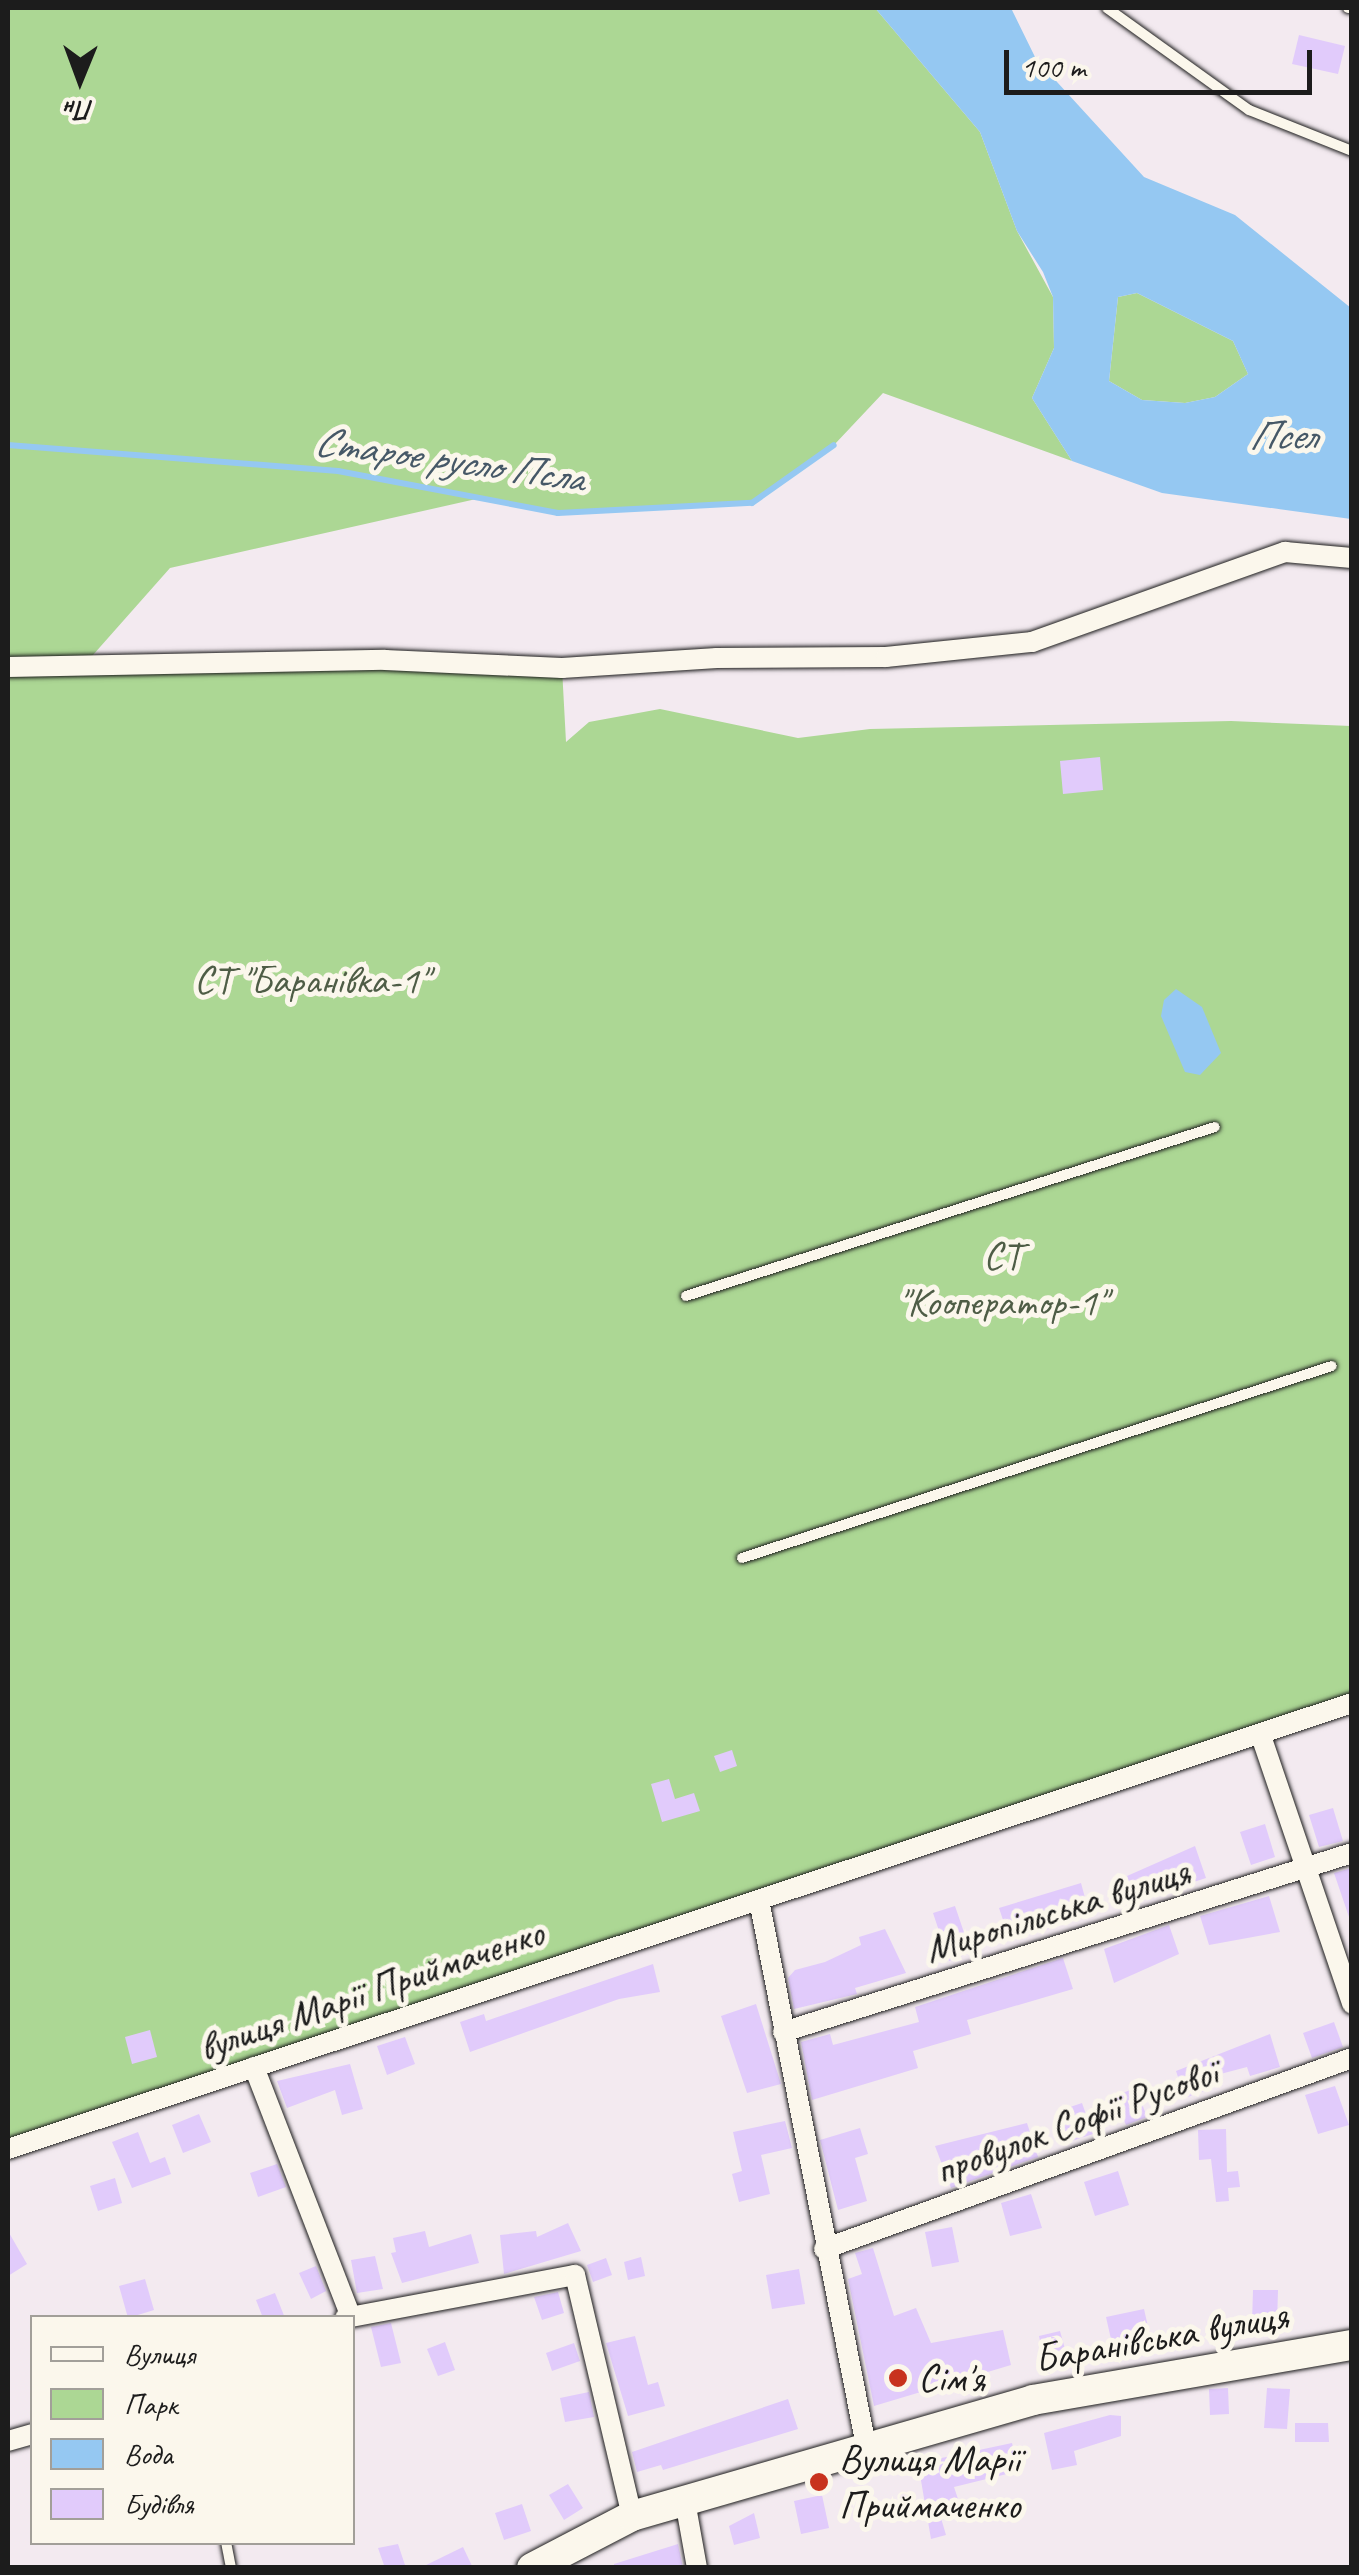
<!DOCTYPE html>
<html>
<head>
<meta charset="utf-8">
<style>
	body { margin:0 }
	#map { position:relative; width:1359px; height:2575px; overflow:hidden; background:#f3eaf0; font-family:Caveat,sans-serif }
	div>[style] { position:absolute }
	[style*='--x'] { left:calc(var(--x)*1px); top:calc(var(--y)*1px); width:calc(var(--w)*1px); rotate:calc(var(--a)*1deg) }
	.green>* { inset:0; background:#acd794 }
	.water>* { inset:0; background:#95c8f2 }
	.stream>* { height:6px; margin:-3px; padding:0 3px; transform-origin:3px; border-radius:3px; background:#95c8f2 }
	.building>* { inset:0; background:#e1cbfb }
	.roads { filter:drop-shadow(0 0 2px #1c1c1c) drop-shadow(0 0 2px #1c1c1c) }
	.service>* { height:10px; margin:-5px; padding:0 5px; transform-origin:5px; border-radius:5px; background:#fbf7ec }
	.minor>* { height:20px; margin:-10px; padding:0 10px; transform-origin:10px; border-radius:10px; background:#fbf7ec }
	.secondary>* { height:30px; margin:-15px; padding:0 15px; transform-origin:15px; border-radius:15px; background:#fbf7ec }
	.dots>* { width:28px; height:28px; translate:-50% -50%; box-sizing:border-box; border:5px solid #fbf7ec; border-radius:50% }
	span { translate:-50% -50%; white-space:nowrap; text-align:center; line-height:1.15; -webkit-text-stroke:10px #fbf7ec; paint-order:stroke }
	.park-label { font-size:40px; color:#4e5d46 }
	.street-label { font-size:40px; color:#1c1c1c }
	.poi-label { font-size:40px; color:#1c1c1c }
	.left { translate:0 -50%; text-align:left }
	.water-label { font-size:42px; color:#465867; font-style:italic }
	.frame { position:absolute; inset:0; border:10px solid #1c1c1c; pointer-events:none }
	.legend { position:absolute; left:30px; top:2315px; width:325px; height:230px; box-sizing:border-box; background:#fbf7ec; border:2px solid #a29f99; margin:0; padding:12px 18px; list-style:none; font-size:30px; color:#1c1c1c }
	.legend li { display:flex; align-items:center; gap:20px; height:50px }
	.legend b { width:50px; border:2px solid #a29f99 }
	.north { position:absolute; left:30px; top:30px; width:100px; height:100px; -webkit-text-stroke:8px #fbf7ec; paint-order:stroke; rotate:181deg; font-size:28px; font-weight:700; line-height:40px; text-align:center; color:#1c1c1c }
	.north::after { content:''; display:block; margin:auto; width:35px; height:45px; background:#1c1c1c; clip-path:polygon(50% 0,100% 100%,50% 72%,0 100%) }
	.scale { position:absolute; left:1004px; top:50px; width:308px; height:45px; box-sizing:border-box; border:5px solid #1c1c1c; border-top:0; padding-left:12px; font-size:30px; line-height:35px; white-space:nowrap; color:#1c1c1c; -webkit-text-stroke:8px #fbf7ec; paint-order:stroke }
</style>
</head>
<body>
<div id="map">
	<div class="green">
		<i style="clip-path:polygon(8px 8px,875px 8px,980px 132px,1017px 231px,1053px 297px,1054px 348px,1032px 398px,1072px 461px,883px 393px,834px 445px,752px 503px,558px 513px,485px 497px,170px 568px,85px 664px,562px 668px,566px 742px,589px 722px,660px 709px,798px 738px,870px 729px,1231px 721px,1351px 726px,1351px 1703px,8px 2149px)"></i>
		<i style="clip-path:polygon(1137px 293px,1233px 341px,1248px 374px,1215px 397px,1185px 403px,1142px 400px,1109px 381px,1118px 297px)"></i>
	</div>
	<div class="water">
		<i style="clip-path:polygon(evenodd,875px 8px,1011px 8px,1036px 59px,1144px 177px,1235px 215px,1351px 308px,1351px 519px,1162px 493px,1072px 461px,1032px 398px,1054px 348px,1053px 297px,1043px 272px,1017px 231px,980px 132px,875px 8px,1137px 293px,1233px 341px,1248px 374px,1215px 397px,1185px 403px,1142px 400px,1109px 381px,1118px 297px,1137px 293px)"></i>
		<i style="clip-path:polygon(1176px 989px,1202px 1007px,1221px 1053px,1200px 1075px,1185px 1072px,1161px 1016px,1164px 1000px)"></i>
	</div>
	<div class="stream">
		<i style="--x:8;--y:445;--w:331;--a:4.5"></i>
		<i style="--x:338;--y:471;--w:224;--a:10.8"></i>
		<i style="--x:558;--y:513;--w:194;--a:-3"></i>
		<i style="--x:752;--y:503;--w:100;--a:-35.3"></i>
	</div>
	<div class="building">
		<i style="clip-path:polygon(1299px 35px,1345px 46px,1338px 74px,1292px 64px)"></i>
		<i style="clip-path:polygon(1100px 757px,1103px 790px,1063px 794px,1060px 761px)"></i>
		<i style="clip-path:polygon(732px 1750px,737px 1766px,720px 1772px,714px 1756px)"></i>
		<i style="clip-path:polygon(669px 1779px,675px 1799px,694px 1793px,700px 1811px,662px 1822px,651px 1784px)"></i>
		<i style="clip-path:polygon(1333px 1808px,1343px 1841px,1319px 1847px,1309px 1815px)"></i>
		<i style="clip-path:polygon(1265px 1824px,1275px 1857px,1251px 1865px,1240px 1832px)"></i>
		<i style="clip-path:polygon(1195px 1846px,1206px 1878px,1136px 1901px,1127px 1876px)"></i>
		<i style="clip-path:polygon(1351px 1868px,1352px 1917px,1349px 1917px,1334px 1873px)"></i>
		<i style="clip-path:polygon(1081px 1883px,1090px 1916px,1010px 1941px,999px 1908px)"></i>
		<i style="clip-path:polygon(1269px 1896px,1280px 1932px,1209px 1945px,1200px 1916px)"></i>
		<i style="clip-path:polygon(955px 1906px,971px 1953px,949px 1961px,933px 1913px)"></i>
		<i style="clip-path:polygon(1169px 1925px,1179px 1954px,1114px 1983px,1104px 1949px)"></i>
		<i style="clip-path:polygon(885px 1929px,906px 1973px,855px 1988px,857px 1994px,794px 2009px,788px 1978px,795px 1970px,825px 1962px,861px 1945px,859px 1937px)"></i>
		<i style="clip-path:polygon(1063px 1958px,1073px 1989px,967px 2020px,971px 2034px,913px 2051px,918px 2068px,812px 2100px,801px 2042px,830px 2034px,833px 2045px,919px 2022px,915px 2007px)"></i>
		<i style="clip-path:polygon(653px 1964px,660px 1992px,619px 1999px,470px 2052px,460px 2022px,484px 2014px,486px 2021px)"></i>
		<i style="clip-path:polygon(756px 2004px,781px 2084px,747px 2093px,721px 2016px)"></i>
		<i style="clip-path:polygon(1334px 2022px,1343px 2047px,1312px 2058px,1303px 2033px)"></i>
		<i style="clip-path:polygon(150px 2030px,157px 2057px,132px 2064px,125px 2037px)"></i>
		<i style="clip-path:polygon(1270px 2034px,1280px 2067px,1250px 2076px,1247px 2067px,1209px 2077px,1213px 2088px,1185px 2098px,1176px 2071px)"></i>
		<i style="clip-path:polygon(405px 2037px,415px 2064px,387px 2075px,377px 2046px)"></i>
		<i style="clip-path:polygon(350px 2064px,363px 2109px,342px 2115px,335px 2090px,287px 2108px,277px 2081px)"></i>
		<i style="clip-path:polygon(1335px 2086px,1349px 2125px,1318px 2134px,1305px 2095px)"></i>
		<i style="clip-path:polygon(1136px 2088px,1147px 2117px,1126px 2125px,1114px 2096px)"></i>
		<i style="clip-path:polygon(1082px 2103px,1093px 2134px,1069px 2142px,1058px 2111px)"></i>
		<i style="clip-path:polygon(199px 2114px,211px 2142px,183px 2153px,172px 2125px)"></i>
		<i style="clip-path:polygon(785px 2121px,792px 2148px,761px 2155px,770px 2194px,739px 2202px,732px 2174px,742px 2171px,733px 2132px)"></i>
		<i style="clip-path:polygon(1027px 2123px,1038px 2157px,951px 2188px,935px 2146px)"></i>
		<i style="clip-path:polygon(860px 2128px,868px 2154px,855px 2158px,867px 2201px,838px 2210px,820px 2140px)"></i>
		<i style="clip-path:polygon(1226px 2129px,1227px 2172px,1238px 2171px,1240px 2187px,1228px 2188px,1229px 2201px,1216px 2202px,1211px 2159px,1199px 2160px,1198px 2130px)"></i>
		<i style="clip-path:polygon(138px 2132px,150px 2163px,165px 2157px,171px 2174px,132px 2188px,112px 2142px)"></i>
		<i style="clip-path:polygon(277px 2164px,286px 2187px,258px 2197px,250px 2173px)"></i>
		<i style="clip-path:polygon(1118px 2171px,1129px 2205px,1095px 2216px,1084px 2182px)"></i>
		<i style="clip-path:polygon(115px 2178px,122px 2203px,98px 2211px,90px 2186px)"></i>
		<i style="clip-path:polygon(1031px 2194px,1042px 2228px,1010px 2236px,1001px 2203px)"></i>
		<i style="clip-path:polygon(568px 2223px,581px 2251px,504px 2274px,500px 2235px,536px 2231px,537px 2237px)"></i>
		<i style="clip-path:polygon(952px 2227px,959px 2262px,932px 2267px,925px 2232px)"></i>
		<i style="clip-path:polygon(8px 2231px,27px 2264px,8px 2276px)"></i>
		<i style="clip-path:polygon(425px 2231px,429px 2247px,471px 2234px,479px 2263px,402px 2283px,391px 2253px,396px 2252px,393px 2238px)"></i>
		<i style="clip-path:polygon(873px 2248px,894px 2316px,916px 2308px,931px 2343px,1003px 2330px,1011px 2365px,874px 2406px,848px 2279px,862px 2274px,855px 2253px)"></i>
		<i style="clip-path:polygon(375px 2256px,383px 2289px,357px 2293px,351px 2260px)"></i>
		<i style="clip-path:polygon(641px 2257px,645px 2276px,628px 2280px,624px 2262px)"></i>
		<i style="clip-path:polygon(606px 2258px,612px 2275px,593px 2282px,587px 2265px)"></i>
		<i style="clip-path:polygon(316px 2266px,326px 2291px,311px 2299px,299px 2273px)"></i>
		<i style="clip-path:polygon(799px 2269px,805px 2304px,772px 2309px,766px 2275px)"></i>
		<i style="clip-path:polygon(145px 2279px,154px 2310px,128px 2318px,119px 2286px)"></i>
		<i style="clip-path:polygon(1253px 2290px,1278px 2290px,1277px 2324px,1252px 2323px)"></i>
		<i style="clip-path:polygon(558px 2292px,564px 2313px,542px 2320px,534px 2297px)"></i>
		<i style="clip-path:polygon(275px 2293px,285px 2318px,263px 2318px,256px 2300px)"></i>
		<i style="clip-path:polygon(1144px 2309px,1151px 2340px,1113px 2348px,1106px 2317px)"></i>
		<i style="clip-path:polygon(391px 2323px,401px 2363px,381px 2367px,371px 2327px)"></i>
		<i style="clip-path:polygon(1060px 2331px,1065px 2349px,1043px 2355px,1039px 2336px)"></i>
		<i style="clip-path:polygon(635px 2336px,648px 2385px,658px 2382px,665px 2406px,628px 2416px,606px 2343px)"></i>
		<i style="clip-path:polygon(445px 2342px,455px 2370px,438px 2376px,427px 2349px)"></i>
		<i style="clip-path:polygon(574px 2343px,580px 2361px,552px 2371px,546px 2353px)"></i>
		<i style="clip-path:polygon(1228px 2388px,1229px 2414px,1210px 2415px,1209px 2389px)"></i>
		<i style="clip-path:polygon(1267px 2388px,1290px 2389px,1287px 2429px,1264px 2428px)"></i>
		<i style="clip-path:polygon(589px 2392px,594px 2417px,565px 2422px,560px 2398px)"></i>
		<i style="clip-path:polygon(788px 2399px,798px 2429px,663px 2470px,661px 2465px,637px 2472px,632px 2452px)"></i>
		<i style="clip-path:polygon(1110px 2415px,1121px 2416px,1121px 2436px,1074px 2451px,1077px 2465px,1052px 2470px,1044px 2433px)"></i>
		<i style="clip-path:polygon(1295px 2423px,1328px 2423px,1329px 2442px,1295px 2442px)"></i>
		<i style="clip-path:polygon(1012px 2443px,1019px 2471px,954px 2487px,959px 2502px,938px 2508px,946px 2535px,931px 2539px,918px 2463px)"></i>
		<i style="clip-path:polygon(568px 2484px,583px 2508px,564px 2520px,549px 2495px)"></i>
		<i style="clip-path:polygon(822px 2495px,829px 2528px,801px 2534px,794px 2501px)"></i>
		<i style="clip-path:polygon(522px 2504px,531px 2531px,504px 2540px,495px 2513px)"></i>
		<i style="clip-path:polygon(754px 2513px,760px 2538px,734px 2545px,729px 2526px)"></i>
		<i style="clip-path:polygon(398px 2544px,406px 2568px,385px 2568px,378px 2548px)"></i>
		<i style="clip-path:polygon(678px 2544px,683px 2568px,614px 2568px,614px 2564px)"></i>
		<i style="clip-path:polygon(463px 2547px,473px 2568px,420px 2568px)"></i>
	</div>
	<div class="roads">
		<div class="service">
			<i style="--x:1107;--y:8;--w:175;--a:35.7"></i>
			<i style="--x:1249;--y:110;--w:111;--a:21.7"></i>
			<i style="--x:1348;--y:8;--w:4;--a:0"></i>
			<i style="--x:686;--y:1296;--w:555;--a:-17.72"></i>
			<i style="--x:742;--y:1558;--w:620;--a:-18.03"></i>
			<i style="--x:226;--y:2542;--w:26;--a:79"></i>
		</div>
		<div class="minor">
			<i style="--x:8;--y:667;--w:377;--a:-1.1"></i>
			<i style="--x:385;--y:660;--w:177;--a:2.6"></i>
			<i style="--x:562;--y:668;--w:155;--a:-3.7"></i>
			<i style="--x:717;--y:658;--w:169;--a:-0.3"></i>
			<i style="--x:886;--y:657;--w:147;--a:-5.9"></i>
			<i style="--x:1032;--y:642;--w:269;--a:-19.6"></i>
			<i style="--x:1285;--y:552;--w:67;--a:5.1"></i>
			<i style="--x:1261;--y:1736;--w:283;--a:71.2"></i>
			<i style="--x:759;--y:1900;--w:556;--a:78.91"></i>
			<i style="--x:783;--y:2032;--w:596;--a:-17.46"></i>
			<i style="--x:254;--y:2067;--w:266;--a:68.8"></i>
			<i style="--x:8;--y:2149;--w:1416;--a:-18.36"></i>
			<i style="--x:824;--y:2249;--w:561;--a:-19.89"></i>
			<i style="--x:345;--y:2318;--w:234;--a:-10.6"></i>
			<i style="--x:575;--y:2275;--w:248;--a:76.7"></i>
			<i style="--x:8;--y:2441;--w:25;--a:-16"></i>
			<i style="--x:685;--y:2501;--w:68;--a:79.8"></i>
		</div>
		<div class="secondary">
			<i style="--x:532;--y:2568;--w:113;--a:-27.5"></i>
			<i style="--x:632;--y:2516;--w:417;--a:-16.1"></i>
			<i style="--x:1033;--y:2400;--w:324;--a:-9.8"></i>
		</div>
	</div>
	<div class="dots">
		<i style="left:898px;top:2378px;background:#c8321e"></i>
		<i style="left:819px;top:2482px;background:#c8321e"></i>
	</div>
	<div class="park-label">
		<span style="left:311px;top:980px">СТ "Баранівка-1"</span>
		<span style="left:1002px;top:1279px">СТ<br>"Кооператор-1"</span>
	</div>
	<div class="street-label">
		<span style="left:1057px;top:1910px;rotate:-17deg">Миропільська вулиця</span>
		<span style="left:371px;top:1990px;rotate:-19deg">вулиця Марії Приймаченко</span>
		<span style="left:1076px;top:2121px;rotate:-20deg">провулок Софії Русової</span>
		<span style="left:1161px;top:2337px;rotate:-10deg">Баранівська вулиця</span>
	</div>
	<div class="poi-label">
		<span class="left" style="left:918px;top:2378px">Сім'я</span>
		<span class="left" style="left:839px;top:2482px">Вулиця Марії<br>Приймаченко</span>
	</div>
	<div class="water-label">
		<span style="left:1282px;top:436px">Псел</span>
		<span style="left:449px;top:460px;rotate:8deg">Старое русло Псла</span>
	</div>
	<div class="frame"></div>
	<ul class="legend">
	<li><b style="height:12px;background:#fbf7ec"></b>Вулиця</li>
	<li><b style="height:28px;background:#acd794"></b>Парк</li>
	<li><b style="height:28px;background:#95c8f2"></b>Вода</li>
	<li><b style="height:28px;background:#e1cbfb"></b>Будівля</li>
	</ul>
	<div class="north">Пн</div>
	<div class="scale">100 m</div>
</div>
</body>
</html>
